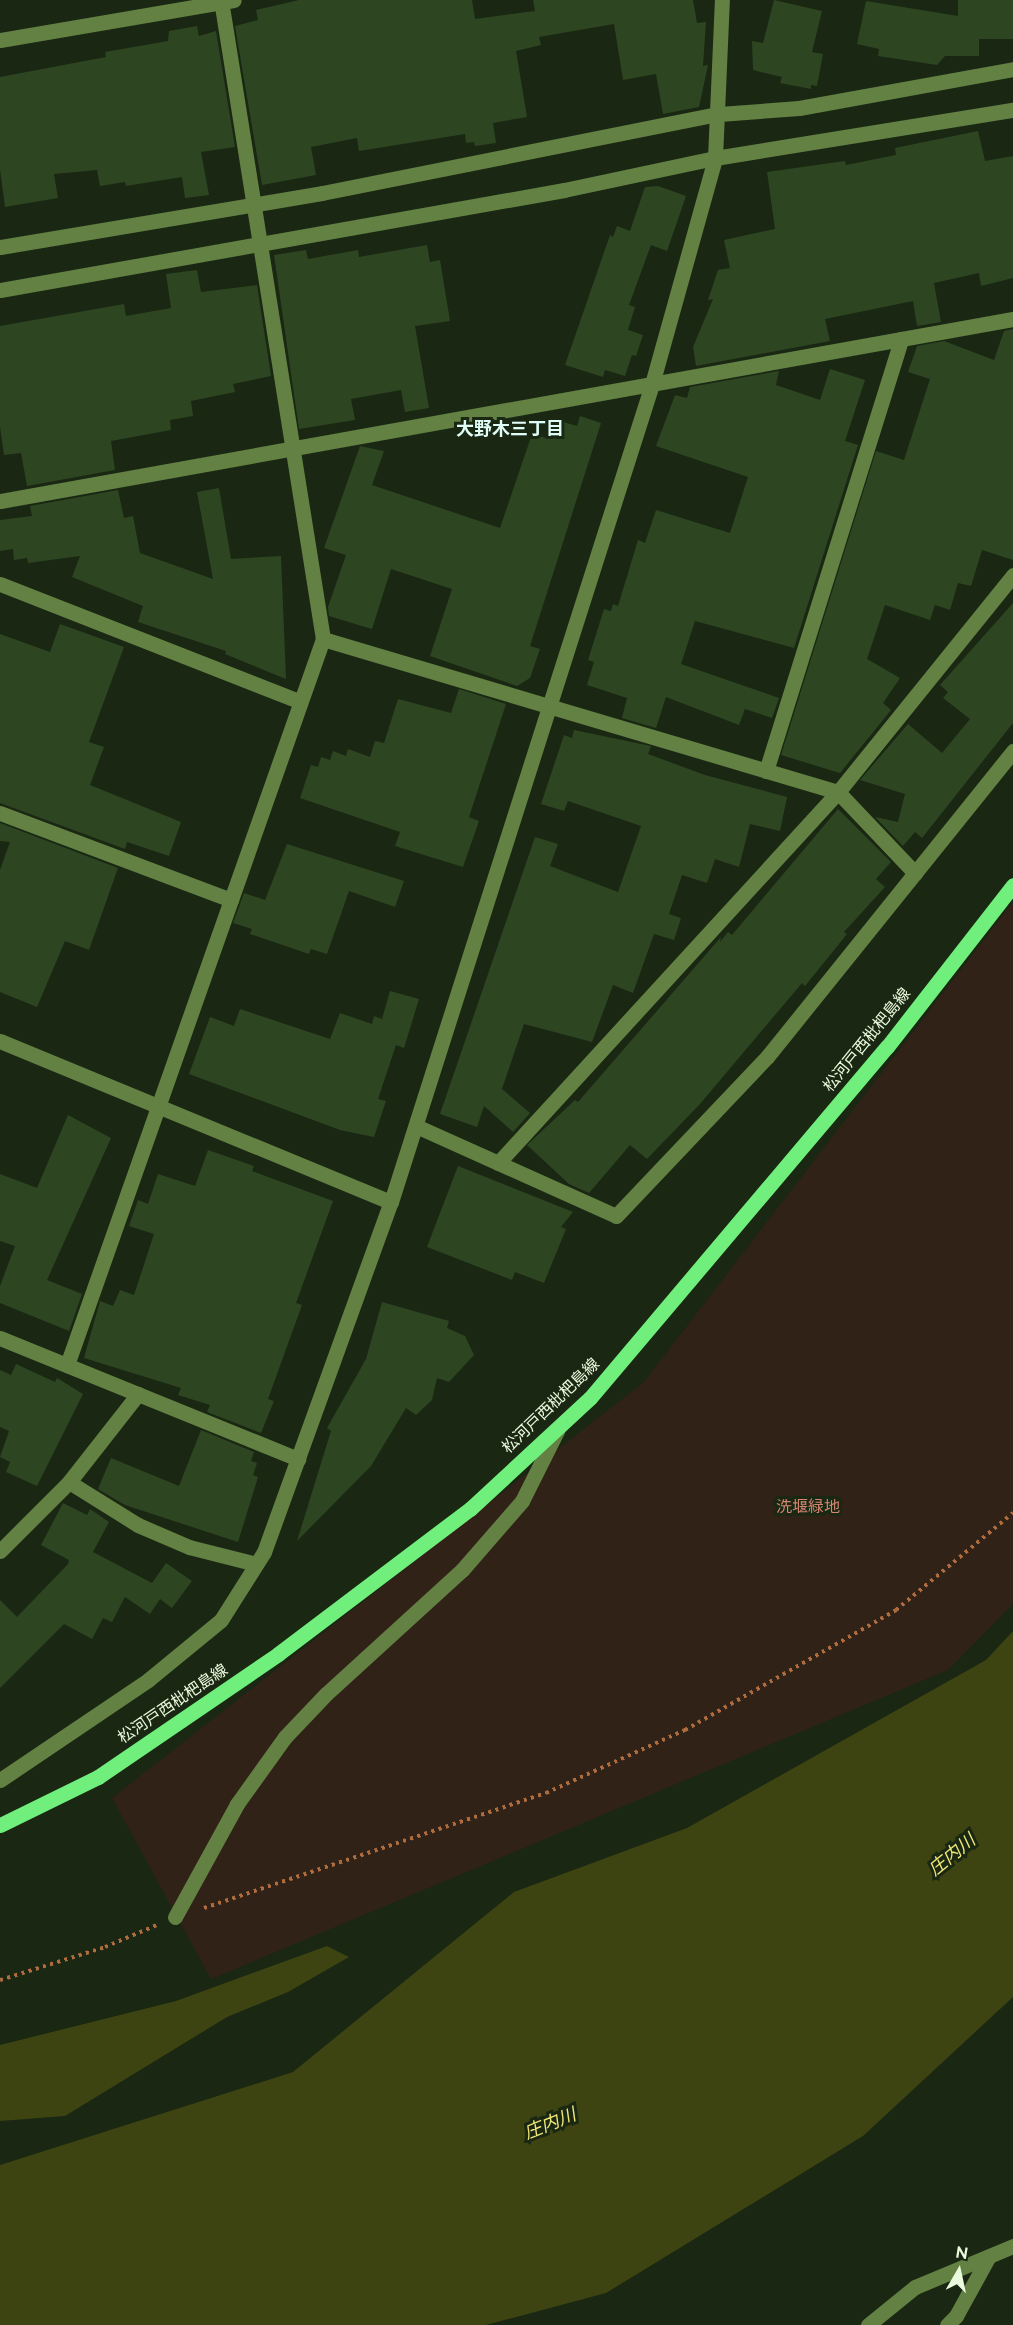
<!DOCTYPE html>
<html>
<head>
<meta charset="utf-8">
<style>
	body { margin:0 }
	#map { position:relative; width:1013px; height:2325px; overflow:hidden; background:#1a2713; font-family:Raleway,"Noto Sans JP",sans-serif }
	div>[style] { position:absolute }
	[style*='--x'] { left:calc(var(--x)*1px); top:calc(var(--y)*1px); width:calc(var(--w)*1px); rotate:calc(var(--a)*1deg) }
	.green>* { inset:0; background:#312217 }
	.water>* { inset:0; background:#3d4311 }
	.building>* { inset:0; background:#2d4621 }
	.path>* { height:4px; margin-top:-2px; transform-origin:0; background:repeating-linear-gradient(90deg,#af6c3e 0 3px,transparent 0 7.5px) }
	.minor>* { height:15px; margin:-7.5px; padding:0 7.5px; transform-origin:7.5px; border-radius:7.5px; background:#628143 }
	.major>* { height:15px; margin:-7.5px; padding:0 7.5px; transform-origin:7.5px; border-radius:7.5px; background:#70ef7c }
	span { translate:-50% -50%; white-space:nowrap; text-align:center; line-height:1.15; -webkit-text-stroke:6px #1a2713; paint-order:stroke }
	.street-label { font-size:16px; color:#eafbdd }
	.park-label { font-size:16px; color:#d58670 }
	.neighbourhood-label { font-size:18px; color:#dffcf7; font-weight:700 }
	.water-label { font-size:18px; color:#f0e876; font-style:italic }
	.north { position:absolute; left:929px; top:2241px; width:60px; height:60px; -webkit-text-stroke:4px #1a2713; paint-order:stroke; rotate:9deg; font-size:16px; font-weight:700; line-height:24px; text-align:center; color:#eafbdd }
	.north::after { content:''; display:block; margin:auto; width:21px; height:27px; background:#eafbdd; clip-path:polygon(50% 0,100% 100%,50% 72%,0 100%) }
</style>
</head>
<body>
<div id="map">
	<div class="green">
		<i style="clip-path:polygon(1013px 902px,1013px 1604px,948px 1670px,211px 1979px,112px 1798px,644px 1382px)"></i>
	</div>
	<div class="water">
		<i style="clip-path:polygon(1013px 1631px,1013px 1997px,863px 2136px,606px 2293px,486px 2325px,0 2325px,0 2165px,293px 2072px,514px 1892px,687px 1828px,986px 1660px)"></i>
		<i style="clip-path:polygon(327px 1946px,349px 1957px,288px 1992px,227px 2017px,65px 2116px,0 2121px,0 2045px,176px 2001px)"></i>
	</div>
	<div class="building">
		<i style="clip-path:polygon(299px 0,472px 0,475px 19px,535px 11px,533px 0,693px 0,697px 23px,706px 22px,703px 66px,708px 65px,699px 107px,663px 114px,656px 74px,623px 80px,614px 24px,539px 37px,541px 45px,516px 51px,527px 117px,493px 123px,496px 143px,475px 146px,474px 142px,466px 143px,465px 134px,359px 151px,357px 138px,311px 147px,316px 175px,262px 185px,235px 26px,258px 20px,256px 10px)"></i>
		<i style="clip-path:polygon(774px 0,822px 11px,812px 52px,823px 54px,817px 86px,811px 85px,811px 89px,780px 83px,782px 77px,753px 70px,752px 41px,763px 43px)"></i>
		<i style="clip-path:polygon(958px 0,1013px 0,1013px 39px,979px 39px,979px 56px,945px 56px,937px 65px,878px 56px,879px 49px,857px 44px,866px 1px,958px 16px)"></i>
		<i style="clip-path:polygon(197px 26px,199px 36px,216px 31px,235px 147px,201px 152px,209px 195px,185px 198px,182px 177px,126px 186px,125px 182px,100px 186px,97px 170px,54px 174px,58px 198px,5px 207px,0 169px,0 77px,106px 57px,105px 52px,168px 41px,169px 31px)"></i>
		<i style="clip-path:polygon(978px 131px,985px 161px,1013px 156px,1013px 278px,981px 286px,979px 273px,934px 283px,941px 322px,917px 326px,913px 301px,825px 319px,830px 341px,696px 366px,693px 347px,713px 299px,708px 300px,718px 270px,730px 268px,724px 240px,775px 229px,767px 172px,845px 161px,846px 165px,896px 155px,895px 148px)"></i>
		<i style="clip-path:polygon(658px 186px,686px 196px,667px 251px,651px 245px,629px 305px,635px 307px,628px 330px,643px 335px,636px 356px,632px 355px,625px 376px,605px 370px,603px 377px,565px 365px,610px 235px,613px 237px,617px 226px,630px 231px,645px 187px)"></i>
		<i style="clip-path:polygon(427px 245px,430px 262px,440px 260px,450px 321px,415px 326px,429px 408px,405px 412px,401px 390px,351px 399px,355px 420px,299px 429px,274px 255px,306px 250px,308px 259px,358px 250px,359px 257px)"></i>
		<i style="clip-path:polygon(197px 270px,201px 292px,257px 285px,271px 376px,233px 384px,235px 392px,191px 401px,193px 416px,170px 420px,171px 430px,111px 441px,115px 470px,27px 486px,21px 453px,4px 455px,0 427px,0 326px,124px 304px,126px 316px,171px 308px,166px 274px)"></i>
		<i style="clip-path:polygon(1013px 329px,1013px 560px,982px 550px,971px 586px,958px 583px,950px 610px,935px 605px,930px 620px,885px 605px,867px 659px,900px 678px,883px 703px,891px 710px,840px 773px,781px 755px,876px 451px,904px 460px,930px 379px,908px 372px,917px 346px,944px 341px,994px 360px,1004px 331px)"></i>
		<i style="clip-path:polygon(830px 369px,865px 380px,845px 441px,858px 445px,794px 648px,695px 621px,681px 664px,779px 698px,772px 718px,745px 709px,739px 725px,666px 697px,656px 728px,622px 718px,627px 698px,587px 685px,594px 662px,588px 660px,604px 609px,611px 611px,613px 604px,618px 606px,638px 540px,645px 543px,656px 510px,730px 533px,748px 477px,656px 446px,675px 395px,687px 398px,690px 387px,779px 371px,776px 385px,820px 400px)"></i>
		<i style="clip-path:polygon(580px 416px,601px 423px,530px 646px,540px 649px,530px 678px,517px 686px,430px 656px,452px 589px,391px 569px,372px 629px,329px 616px,328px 607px,346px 555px,324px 548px,360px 446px,384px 451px,372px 485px,500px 528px,532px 434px,550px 439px,556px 420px,577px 426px)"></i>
		<i style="clip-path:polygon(219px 488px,231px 559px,281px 556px,286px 679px,225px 654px,226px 651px,138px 622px,143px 606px,72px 577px,80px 556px,28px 563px,27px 558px,14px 560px,13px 549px,0 551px,0 520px,32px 516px,30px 506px,118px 490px,124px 518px,133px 516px,140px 553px,213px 579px,197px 492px)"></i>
		<i style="clip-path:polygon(1013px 603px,1013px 723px,922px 838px,915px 832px,903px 846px,875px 817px,898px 822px,905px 794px,860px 780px,908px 724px,942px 753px,970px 719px,943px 698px,948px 692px,940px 685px)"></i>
		<i style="clip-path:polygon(60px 624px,124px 647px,89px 742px,104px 747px,90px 785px,181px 822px,169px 856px,127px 842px,125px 849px,0 803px,0 634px,50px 652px)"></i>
		<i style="clip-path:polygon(459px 689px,506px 704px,469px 817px,479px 821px,463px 867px,395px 846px,400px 832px,300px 798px,311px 765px,318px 767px,321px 757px,330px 760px,333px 751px,346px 756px,348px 749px,370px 757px,375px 741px,384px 743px,398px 699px,451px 713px)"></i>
		<i style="clip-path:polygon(574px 730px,651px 746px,648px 754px,705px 775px,787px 797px,780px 831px,750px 824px,739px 867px,715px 859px,707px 883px,682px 875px,669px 914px,681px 918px,674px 940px,654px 934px,633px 993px,613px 985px,592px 1042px,524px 1024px,502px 1089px,530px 1113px,513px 1132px,484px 1106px,477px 1127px,440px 1114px,535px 837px,558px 844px,550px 866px,618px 892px,641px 826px,568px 801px,564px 811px,541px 804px,564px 735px,572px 738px)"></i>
		<i style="clip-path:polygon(838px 809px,891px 862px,876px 879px,885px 887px,844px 932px,847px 934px,805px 986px,802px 983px,700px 1104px,647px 1159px,630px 1145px,589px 1193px,569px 1184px,527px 1145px,575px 1100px,578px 1102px,721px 937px,720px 942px,728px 932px,732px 935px)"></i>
		<i style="clip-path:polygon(0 823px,118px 868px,89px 950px,65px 941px,37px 1007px,0 992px,0 870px,10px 842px,0 841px)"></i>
		<i style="clip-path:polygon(287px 844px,404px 881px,395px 907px,349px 891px,327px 954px,311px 949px,309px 954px,250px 934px,252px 929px,233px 923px,244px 893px,265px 900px)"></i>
		<i style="clip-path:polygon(390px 991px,419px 999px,404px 1048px,396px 1045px,378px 1099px,386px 1101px,374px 1137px,340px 1130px,189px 1074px,210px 1017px,234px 1026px,240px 1009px,330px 1039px,340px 1013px,372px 1024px,374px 1016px,382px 1019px)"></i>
		<i style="clip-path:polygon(68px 1115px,111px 1138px,47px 1280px,82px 1294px,69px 1331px,0 1303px,0 1286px,15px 1246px,0 1241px,0 1174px,37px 1188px)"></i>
		<i style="clip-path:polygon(208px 1150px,254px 1166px,252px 1171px,333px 1201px,296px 1303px,302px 1305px,268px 1399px,274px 1401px,261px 1433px,207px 1412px,210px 1405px,178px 1395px,181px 1388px,84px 1358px,100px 1301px,113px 1306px,120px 1290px,134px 1295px,154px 1234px,129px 1226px,138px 1200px,148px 1204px,158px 1174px,195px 1186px)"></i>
		<i style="clip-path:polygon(458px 1166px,573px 1212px,561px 1227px,566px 1229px,544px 1283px,515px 1272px,512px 1280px,427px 1247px)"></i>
		<i style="clip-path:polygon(382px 1302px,449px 1321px,447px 1328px,465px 1336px,474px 1355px,449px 1382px,437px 1378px,432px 1400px,416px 1415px,406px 1408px,371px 1466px,297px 1541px,331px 1431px,327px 1428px,366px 1359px)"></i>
		<i style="clip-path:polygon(16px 1364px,55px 1382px,57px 1378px,83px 1394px,37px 1486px,6px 1472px,10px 1462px,0 1457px,9px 1431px,0 1427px,0 1370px,11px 1375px)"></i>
		<i style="clip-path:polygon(201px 1430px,254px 1452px,251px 1461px,257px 1463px,253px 1475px,258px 1477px,238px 1542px,125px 1505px,98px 1489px,111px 1458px,179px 1486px)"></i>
		<i style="clip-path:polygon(63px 1503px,87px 1515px,90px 1509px,109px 1522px,93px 1552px,152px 1583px,166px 1563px,192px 1581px,172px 1608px,160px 1599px,150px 1614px,125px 1597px,112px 1622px,103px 1618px,92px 1639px,64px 1624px,0 1688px,0 1600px,17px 1617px,68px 1564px,69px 1560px,41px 1545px)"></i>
	</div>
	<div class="path">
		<i style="--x:204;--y:1908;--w:361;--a:-18.6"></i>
		<i style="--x:546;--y:1793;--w:153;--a:-24.4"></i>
		<i style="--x:685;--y:1730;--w:243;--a:-29.6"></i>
		<i style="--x:896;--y:1610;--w:152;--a:-39.7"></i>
		<i style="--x:0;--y:1980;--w:110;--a:-17.4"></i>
		<i style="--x:105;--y:1947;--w:56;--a:-22.9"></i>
	</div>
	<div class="minor">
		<i style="--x:0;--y:40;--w:237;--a:-9.7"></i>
		<i style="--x:0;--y:247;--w:326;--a:-9.5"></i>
		<i style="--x:322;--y:193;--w:405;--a:-11.3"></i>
		<i style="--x:719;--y:114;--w:80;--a:-4.3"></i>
		<i style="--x:799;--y:108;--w:218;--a:-10.3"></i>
		<i style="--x:0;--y:290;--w:573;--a:-10.05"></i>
		<i style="--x:564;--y:190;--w:154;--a:-12"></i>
		<i style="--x:715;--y:158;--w:302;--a:-9.2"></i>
		<i style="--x:0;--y:501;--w:1029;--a:-10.19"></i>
		<i style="--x:0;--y:584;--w:320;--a:21.4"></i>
		<i style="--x:323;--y:639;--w:537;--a:16.55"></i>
		<i style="--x:838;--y:792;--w:112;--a:46.5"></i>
		<i style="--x:766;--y:771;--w:453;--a:-72.6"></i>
		<i style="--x:0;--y:813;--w:247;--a:20.6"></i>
		<i style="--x:0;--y:1041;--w:423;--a:22.4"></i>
		<i style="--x:416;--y:1126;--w:219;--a:24.2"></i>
		<i style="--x:616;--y:1216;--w:219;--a:-46.5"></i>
		<i style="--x:767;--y:1057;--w:393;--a:-51.2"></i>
		<i style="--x:498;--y:1163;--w:503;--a:-47.5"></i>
		<i style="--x:838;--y:792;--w:279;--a:-51.1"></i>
		<i style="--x:0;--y:1338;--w:322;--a:22.1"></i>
		<i style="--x:67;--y:1365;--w:770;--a:-70.58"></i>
		<i style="--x:323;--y:639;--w:647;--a:-99.07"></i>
		<i style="--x:69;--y:1482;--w:81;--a:31.9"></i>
		<i style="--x:138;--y:1525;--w:56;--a:23.3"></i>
		<i style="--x:189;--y:1547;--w:69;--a:14.2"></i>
		<i style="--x:0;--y:1551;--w:98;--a:-45"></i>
		<i style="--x:69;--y:1482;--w:112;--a:-51.9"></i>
		<i style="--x:0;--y:1780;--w:179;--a:-34"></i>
		<i style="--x:148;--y:1680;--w:94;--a:-39.4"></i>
		<i style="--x:221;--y:1620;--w:80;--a:-57.7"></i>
		<i style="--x:264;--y:1552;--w:372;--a:-70.1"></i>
		<i style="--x:391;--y:1202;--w:859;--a:-72.3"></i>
		<i style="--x:652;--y:384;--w:235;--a:-74.4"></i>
		<i style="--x:715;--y:158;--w:158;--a:-87.5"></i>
		<i style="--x:175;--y:1917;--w:129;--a:-61.2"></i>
		<i style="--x:237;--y:1804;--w:82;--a:-54.4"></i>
		<i style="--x:285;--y:1737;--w:59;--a:-46.4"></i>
		<i style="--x:326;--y:1694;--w:184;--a:-42.4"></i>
		<i style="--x:462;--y:1570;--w:91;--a:-49"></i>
		<i style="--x:522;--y:1501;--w:80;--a:-63.4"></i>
		<i style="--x:868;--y:2325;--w:60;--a:-39"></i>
		<i style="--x:915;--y:2287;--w:106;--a:-22.7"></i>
		<i style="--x:947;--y:2325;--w:13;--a:-45"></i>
		<i style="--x:956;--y:2316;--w:68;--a:-61.2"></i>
	</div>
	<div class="major">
		<i style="--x:0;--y:1825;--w:109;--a:-26.1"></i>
		<i style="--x:98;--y:1777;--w:218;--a:-34.3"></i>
		<i style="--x:278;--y:1654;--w:241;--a:-37.1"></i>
		<i style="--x:470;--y:1509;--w:163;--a:-42.8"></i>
		<i style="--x:590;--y:1398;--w:460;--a:-49.8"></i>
		<i style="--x:887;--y:1047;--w:205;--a:-52.1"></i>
	</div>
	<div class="street-label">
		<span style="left:867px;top:1040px;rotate:-51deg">松河戸西枇杷島線</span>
		<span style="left:551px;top:1406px;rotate:-44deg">松河戸西枇杷島線</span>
		<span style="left:173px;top:1704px;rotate:-34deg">松河戸西枇杷島線</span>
	</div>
	<div class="park-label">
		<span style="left:808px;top:1507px">洗堰緑地</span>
	</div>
	<div class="neighbourhood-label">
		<span style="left:510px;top:429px">大野木三丁目</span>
	</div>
	<div class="water-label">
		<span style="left:952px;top:1855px;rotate:-39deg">庄内川</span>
		<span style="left:550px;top:2124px;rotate:-22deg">庄内川</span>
	</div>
	<div class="north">N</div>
</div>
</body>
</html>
